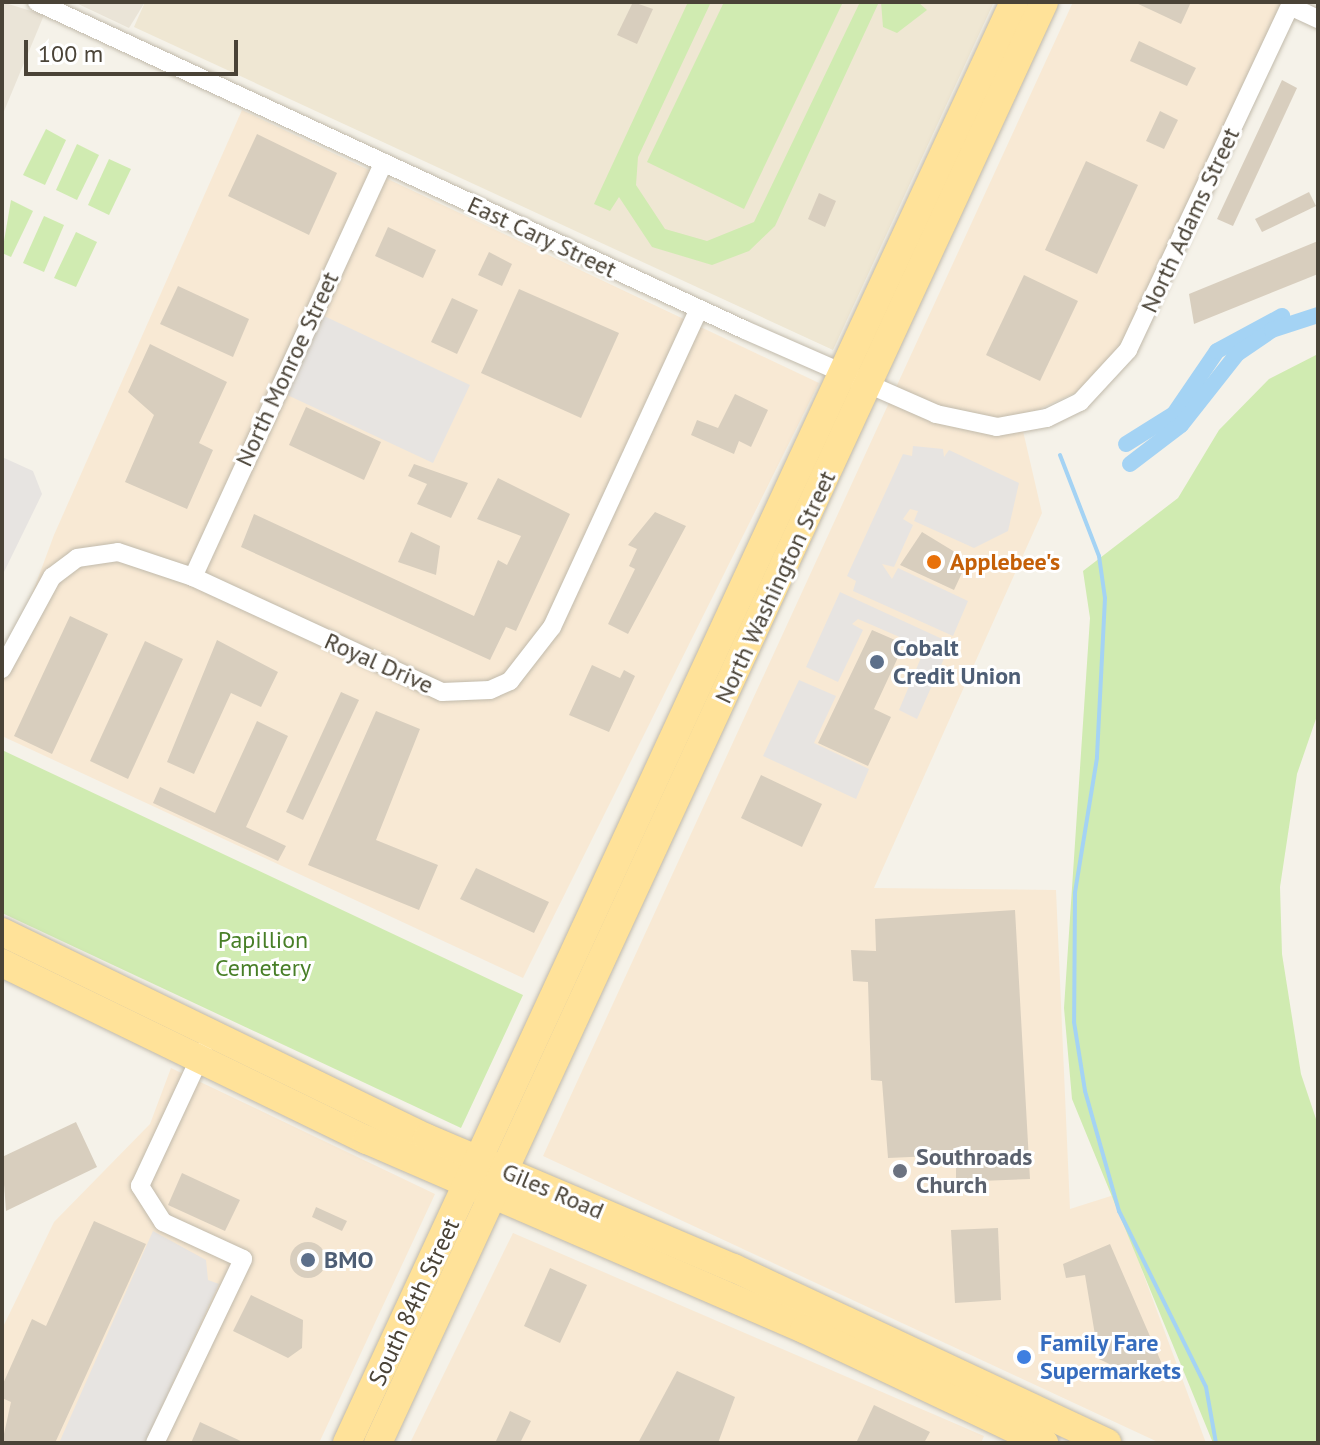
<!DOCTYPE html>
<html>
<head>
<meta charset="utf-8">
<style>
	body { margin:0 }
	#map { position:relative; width:1320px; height:1445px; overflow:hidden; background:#f5f2e9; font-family:"PT Sans",sans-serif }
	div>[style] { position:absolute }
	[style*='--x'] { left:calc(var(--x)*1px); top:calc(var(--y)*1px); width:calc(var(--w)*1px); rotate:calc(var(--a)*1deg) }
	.residential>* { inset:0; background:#eae4d7 }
	.commercial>* { inset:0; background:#f8e9d4 }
	.education>* { inset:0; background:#efe7d3 }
	.green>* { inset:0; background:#d0ebb1 }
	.parking>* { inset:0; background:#e7e4e1 }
	.stream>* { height:4px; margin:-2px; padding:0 2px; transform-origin:2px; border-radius:2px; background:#a4d3f4 }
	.canal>* { height:16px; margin:-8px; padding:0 8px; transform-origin:8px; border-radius:8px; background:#a4d3f4 }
	.building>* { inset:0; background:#d8cebe }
	.round { border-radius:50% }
	.roads { filter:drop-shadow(0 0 2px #c1baab) drop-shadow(0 0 2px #c1baab) }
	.street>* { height:18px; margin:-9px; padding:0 9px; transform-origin:9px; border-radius:9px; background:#fff }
	.primary>* { height:28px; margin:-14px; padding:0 14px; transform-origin:14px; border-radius:14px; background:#ffe299 }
	.dots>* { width:22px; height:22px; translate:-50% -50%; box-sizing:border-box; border:4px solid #fff; border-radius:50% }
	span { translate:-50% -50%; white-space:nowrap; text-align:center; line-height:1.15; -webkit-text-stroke:6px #fff; paint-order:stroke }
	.street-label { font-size:24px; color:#4a4337 }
	.food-label { font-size:24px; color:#c56008; font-weight:700 }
	.left { translate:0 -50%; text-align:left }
	.service-label { font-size:24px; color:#4e5e75; font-weight:700 }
	.park-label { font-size:24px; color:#487f27 }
	.worship-label { font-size:24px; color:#5b616d; font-weight:700 }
	.shop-label { font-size:24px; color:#366cbe; font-weight:700 }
	.frame { position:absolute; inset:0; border:4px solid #4a4337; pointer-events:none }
	.scale { position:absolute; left:24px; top:40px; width:214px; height:36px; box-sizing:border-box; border:4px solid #4a4337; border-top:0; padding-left:10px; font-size:24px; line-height:28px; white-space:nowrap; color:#4a4337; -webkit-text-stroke:6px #fff; paint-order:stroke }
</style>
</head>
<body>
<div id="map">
	<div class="residential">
		<i style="clip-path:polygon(2px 2px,44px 15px,2px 116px)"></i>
		<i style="clip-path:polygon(74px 2px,145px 2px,129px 28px)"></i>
	</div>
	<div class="commercial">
		<i style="clip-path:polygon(1073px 2px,1283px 2px,1121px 347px,1077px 392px,1020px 418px,1042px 513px,874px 888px,1056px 890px,1070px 1209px,1114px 1195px,1206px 1443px,1160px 1443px,543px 1156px)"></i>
		<i style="clip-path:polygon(242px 110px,819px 383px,523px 978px,2px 736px,2px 675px,54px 535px)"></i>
		<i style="clip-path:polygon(171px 1068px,435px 1194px,319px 1443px,2px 1443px,2px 1329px,54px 1222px,150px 1124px)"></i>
		<i style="clip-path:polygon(513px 1233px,984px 1436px,981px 1443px,410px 1443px)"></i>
	</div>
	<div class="education">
		<i style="clip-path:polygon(145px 2px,994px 2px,833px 350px,134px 27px)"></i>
	</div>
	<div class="green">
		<i style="clip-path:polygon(688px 2px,711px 2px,638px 157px,636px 185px,665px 229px,707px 241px,754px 222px,860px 2px,879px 2px,775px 226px,749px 251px,712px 265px,652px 247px,619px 197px,610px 211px,594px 204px)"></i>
		<i style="clip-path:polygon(724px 2px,843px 2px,744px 209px,647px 162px)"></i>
		<i style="clip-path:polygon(881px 2px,918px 2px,927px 10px,897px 33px,883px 27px)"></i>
		<i style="clip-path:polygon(46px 129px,66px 140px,45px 185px,23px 175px)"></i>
		<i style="clip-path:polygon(77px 144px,99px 155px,77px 200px,56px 190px)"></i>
		<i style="clip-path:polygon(109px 159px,131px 169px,109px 215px,88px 205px)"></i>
		<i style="clip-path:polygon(11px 200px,33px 211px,11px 257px,2px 253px)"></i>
		<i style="clip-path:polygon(44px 216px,64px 225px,44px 272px,23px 263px)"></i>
		<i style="clip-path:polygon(76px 232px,97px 242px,76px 287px,54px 278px)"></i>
		<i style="clip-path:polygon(1318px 354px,1318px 713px,1297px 774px,1280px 887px,1282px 954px,1301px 1074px,1318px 1125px,1318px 1443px,1213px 1443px,1072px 1099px,1064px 1008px,1090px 618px,1083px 571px,1178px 498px,1219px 430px,1269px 379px)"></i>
		<i style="clip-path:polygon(2px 750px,523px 995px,461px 1128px,2px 913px)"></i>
	</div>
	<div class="parking">
		<i style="clip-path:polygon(320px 314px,470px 385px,433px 463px,283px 393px)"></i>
		<i style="clip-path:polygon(913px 446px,943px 449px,944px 457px,949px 450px,1019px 483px,1008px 531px,974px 548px,914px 521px,918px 511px,910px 509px,903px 519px,913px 525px,894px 567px,882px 564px,892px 579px,898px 568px,968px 601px,953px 636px,853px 591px,856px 581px,847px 576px,903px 454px,912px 456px)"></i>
		<i style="clip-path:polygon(2px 457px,33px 471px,42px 494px,3px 574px)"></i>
		<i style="clip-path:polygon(840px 592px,951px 643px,917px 719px,899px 710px,925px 648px,858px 619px,852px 624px,863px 630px,838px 682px,806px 667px)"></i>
		<i style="clip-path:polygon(799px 680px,836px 696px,814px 743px,869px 769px,856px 799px,763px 756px)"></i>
		<i style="clip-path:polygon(153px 1231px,206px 1260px,208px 1280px,219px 1284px,145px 1443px,59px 1443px)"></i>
	</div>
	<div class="stream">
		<i style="--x:1060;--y:455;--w:108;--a:68.9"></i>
		<i style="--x:1099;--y:556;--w:42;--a:81.9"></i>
		<i style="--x:1105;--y:598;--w:160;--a:92.9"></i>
		<i style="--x:1097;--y:758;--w:137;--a:99.3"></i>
		<i style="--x:1075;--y:893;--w:129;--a:90.4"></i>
		<i style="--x:1074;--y:1022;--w:70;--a:80.9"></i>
		<i style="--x:1085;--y:1091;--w:125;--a:74.2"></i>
		<i style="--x:1119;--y:1211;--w:196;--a:63.7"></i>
		<i style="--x:1206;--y:1387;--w:57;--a:79.9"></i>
	</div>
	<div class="canal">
		<i style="--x:1126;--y:444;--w:57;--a:-32"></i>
		<i style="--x:1174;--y:414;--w:76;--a:-55.7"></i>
		<i style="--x:1217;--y:351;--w:74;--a:-28.3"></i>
		<i style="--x:1130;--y:464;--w:64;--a:-37.4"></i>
		<i style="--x:1181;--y:425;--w:90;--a:-51.7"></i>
		<i style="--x:1237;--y:354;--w:42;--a:-34.4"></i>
		<i style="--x:1272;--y:330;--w:48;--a:-18.1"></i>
	</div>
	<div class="building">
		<i style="clip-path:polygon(633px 2px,653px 9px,637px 44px,617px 35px)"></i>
		<i style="clip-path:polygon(1134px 2px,1191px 2px,1181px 24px)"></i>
		<i style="clip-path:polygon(1139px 41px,1196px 68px,1187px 86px,1130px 61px)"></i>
		<i style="clip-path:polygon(1282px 80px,1297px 88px,1233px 226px,1217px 219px)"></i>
		<i style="clip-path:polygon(1160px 111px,1178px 120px,1164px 149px,1146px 141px)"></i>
		<i style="clip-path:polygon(257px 134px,337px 173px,309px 235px,228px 196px)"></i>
		<i style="clip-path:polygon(1086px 161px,1138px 185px,1097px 274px,1045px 250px)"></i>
		<i style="clip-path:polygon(1309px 192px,1316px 206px,1262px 232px,1255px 219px)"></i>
		<i style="clip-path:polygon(819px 193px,836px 201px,825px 227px,808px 219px)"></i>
		<i style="clip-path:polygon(388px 227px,436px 250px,423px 278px,375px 256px)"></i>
		<i style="clip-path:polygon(1318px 241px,1318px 274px,1194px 324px,1189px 294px)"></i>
		<i style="clip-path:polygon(489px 252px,512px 264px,502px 286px,478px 275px)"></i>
		<i style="clip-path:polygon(1024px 275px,1078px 301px,1040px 381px,986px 355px)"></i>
		<i style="clip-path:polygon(178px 286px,249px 319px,233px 357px,160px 324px)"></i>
		<i style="clip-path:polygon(519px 289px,619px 333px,581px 418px,481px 373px)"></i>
		<i style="clip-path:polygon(452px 298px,478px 310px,457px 354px,431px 342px)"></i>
		<i style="clip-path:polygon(150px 344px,227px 382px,199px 443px,213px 450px,187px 509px,125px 482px,154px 415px,128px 392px)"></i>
		<i style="clip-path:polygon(735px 394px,768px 410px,751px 447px,739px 441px,734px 454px,691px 435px,697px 420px,718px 428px)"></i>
		<i style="clip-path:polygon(306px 407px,381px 442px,364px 480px,289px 445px)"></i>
		<i style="clip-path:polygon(414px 464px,468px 483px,451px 518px,417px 504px,427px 484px,408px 476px)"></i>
		<i style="clip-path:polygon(498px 478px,570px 514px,516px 631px,506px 627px,490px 660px,241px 547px,254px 514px,474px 616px,498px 560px,507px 565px,521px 536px,477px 519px)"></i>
		<i style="clip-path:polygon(655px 512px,686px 526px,628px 634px,608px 624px,635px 569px,629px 566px,637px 549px,628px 545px)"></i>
		<i style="clip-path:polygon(411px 532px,440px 546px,436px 575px,398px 562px)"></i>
		<i style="clip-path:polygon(922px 532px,968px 560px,954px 590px,900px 565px)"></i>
		<i style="clip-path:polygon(70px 616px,108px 634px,52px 754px,14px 736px)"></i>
		<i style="clip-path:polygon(872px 630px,895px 640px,891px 649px,900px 653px,874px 709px,891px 717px,868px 766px,818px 743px)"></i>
		<i style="clip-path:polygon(217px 640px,278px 672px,261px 707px,231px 693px,194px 774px,167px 762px)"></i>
		<i style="clip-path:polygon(145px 641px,183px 659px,128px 779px,90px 761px)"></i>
		<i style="clip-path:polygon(592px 665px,620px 678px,624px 670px,635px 676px,609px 732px,569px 715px)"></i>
		<i style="clip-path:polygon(341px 692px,359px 700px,303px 820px,286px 812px)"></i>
		<i style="clip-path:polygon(376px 711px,420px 729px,376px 840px,438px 865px,419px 910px,308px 865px)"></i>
		<i style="clip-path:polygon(257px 721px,288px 736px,246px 827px,286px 846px,278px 861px,153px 803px,160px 787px,215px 813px)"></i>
		<i style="clip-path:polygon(761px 775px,822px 804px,802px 847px,741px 818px)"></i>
		<i style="clip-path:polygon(476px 868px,549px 902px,534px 933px,460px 899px)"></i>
		<i style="clip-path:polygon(1015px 910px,1030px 1179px,956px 1182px,956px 1155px,888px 1158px,882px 1081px,871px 1080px,868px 982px,853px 981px,851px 950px,876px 951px,875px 919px)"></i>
		<i style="clip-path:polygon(76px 1122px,97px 1167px,6px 1211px,2px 1157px)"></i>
		<i style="clip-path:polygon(182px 1173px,240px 1200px,225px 1231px,168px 1205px)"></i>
		<i style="clip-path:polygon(316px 1207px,347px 1221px,342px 1231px,312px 1217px)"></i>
		<i style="clip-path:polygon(94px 1221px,146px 1244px,55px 1443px,2px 1443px,11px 1402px,2px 1398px,2px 1386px,32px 1319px,46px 1326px)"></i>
		<i style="clip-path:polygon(998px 1228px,1001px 1300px,955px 1303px,951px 1230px)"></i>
		<i class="round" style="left:290px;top:1242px;width:36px;height:36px"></i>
		<i style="clip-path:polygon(1110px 1244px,1162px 1364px,1134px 1376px,1099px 1359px,1085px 1275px,1066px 1278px,1063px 1264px)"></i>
		<i style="clip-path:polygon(550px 1268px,587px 1285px,560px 1343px,524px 1326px)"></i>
		<i style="clip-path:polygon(251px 1295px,303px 1320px,302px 1348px,288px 1358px,233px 1331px)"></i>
		<i style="clip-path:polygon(677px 1371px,735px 1397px,718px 1443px,638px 1443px)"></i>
		<i style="clip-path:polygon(874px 1405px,930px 1432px,924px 1443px,856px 1443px)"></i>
		<i style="clip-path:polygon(510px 1411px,531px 1421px,520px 1443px,495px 1443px)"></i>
		<i style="clip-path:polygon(200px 1422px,245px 1443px,191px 1443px)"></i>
	</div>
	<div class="roads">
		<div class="street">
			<i style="--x:37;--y:2;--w:780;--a:24.86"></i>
			<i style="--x:745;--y:330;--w:209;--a:23.7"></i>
			<i style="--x:936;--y:414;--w:62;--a:12"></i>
			<i style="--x:997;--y:427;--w:51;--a:-10.2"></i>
			<i style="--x:1047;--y:418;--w:37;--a:-26"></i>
			<i style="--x:1080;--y:402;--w:71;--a:-47.3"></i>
			<i style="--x:1128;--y:350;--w:385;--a:-64.8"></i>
			<i style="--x:1290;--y:6;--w:31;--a:25"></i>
			<i style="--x:193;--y:577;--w:456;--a:-65.3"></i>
			<i style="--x:2;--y:669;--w:105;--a:-61.5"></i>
			<i style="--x:52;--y:577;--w:31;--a:-37"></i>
			<i style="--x:77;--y:558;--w:41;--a:-8.3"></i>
			<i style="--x:118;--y:552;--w:79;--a:18.4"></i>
			<i style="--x:193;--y:577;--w:274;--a:24.8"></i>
			<i style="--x:442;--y:692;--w:48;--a:-2.4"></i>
			<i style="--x:490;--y:690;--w:22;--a:-24"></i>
			<i style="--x:510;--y:681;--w:68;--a:-52.1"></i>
			<i style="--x:552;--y:627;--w:350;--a:-65.2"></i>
			<i style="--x:155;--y:1443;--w:204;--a:-64.4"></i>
			<i style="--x:243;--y:1259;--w:88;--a:-155.2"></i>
			<i style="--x:163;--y:1222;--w:43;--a:-122.6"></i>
			<i style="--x:140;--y:1186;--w:149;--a:-65"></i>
		</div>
		<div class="primary">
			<i style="--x:2;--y:932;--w:472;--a:25.9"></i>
			<i style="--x:427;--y:1138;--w:333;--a:23"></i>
			<i style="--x:734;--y:1268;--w:412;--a:25.1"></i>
			<i style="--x:2;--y:963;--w:406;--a:25.9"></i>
			<i style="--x:367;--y:1140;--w:476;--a:23.4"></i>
			<i style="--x:804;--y:1329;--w:266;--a:25.4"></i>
			<i style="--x:347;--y:1443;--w:1588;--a:-65.16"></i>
			<i style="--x:378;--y:1443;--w:1587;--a:-65.19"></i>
		</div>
	</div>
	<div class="dots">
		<i style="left:934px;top:562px;background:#e8710a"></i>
		<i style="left:877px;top:662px;background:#5c6f8a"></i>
		<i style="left:900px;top:1171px;background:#6b7280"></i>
		<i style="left:308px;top:1260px;background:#5c6f8a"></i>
		<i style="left:1024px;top:1357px;background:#3f7fe0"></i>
	</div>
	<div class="street-label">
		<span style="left:1190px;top:220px;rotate:-65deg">North Adams Street</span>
		<span style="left:542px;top:237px;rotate:25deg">East Cary Street</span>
		<span style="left:287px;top:369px;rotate:-65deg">North Monroe Street</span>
		<span style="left:775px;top:587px;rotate:-65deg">North Washington Street</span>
		<span style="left:379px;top:663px;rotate:24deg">Royal Drive</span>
		<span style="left:553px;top:1191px;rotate:23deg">Giles Road</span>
		<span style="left:414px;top:1302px;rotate:-65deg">South 84th Street</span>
	</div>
	<div class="food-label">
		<span class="left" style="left:950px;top:562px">Applebee's</span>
	</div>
	<div class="service-label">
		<span class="left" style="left:893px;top:662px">Cobalt<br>Credit Union</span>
		<span class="left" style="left:324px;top:1260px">BMO</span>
	</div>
	<div class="park-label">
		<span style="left:263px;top:954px">Papillion<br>Cemetery</span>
	</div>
	<div class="worship-label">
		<span class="left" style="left:916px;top:1171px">Southroads<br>Church</span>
	</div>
	<div class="shop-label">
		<span class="left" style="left:1040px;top:1357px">Family Fare<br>Supermarkets</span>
	</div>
	<div class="frame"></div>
	<div class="scale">100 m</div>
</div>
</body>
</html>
